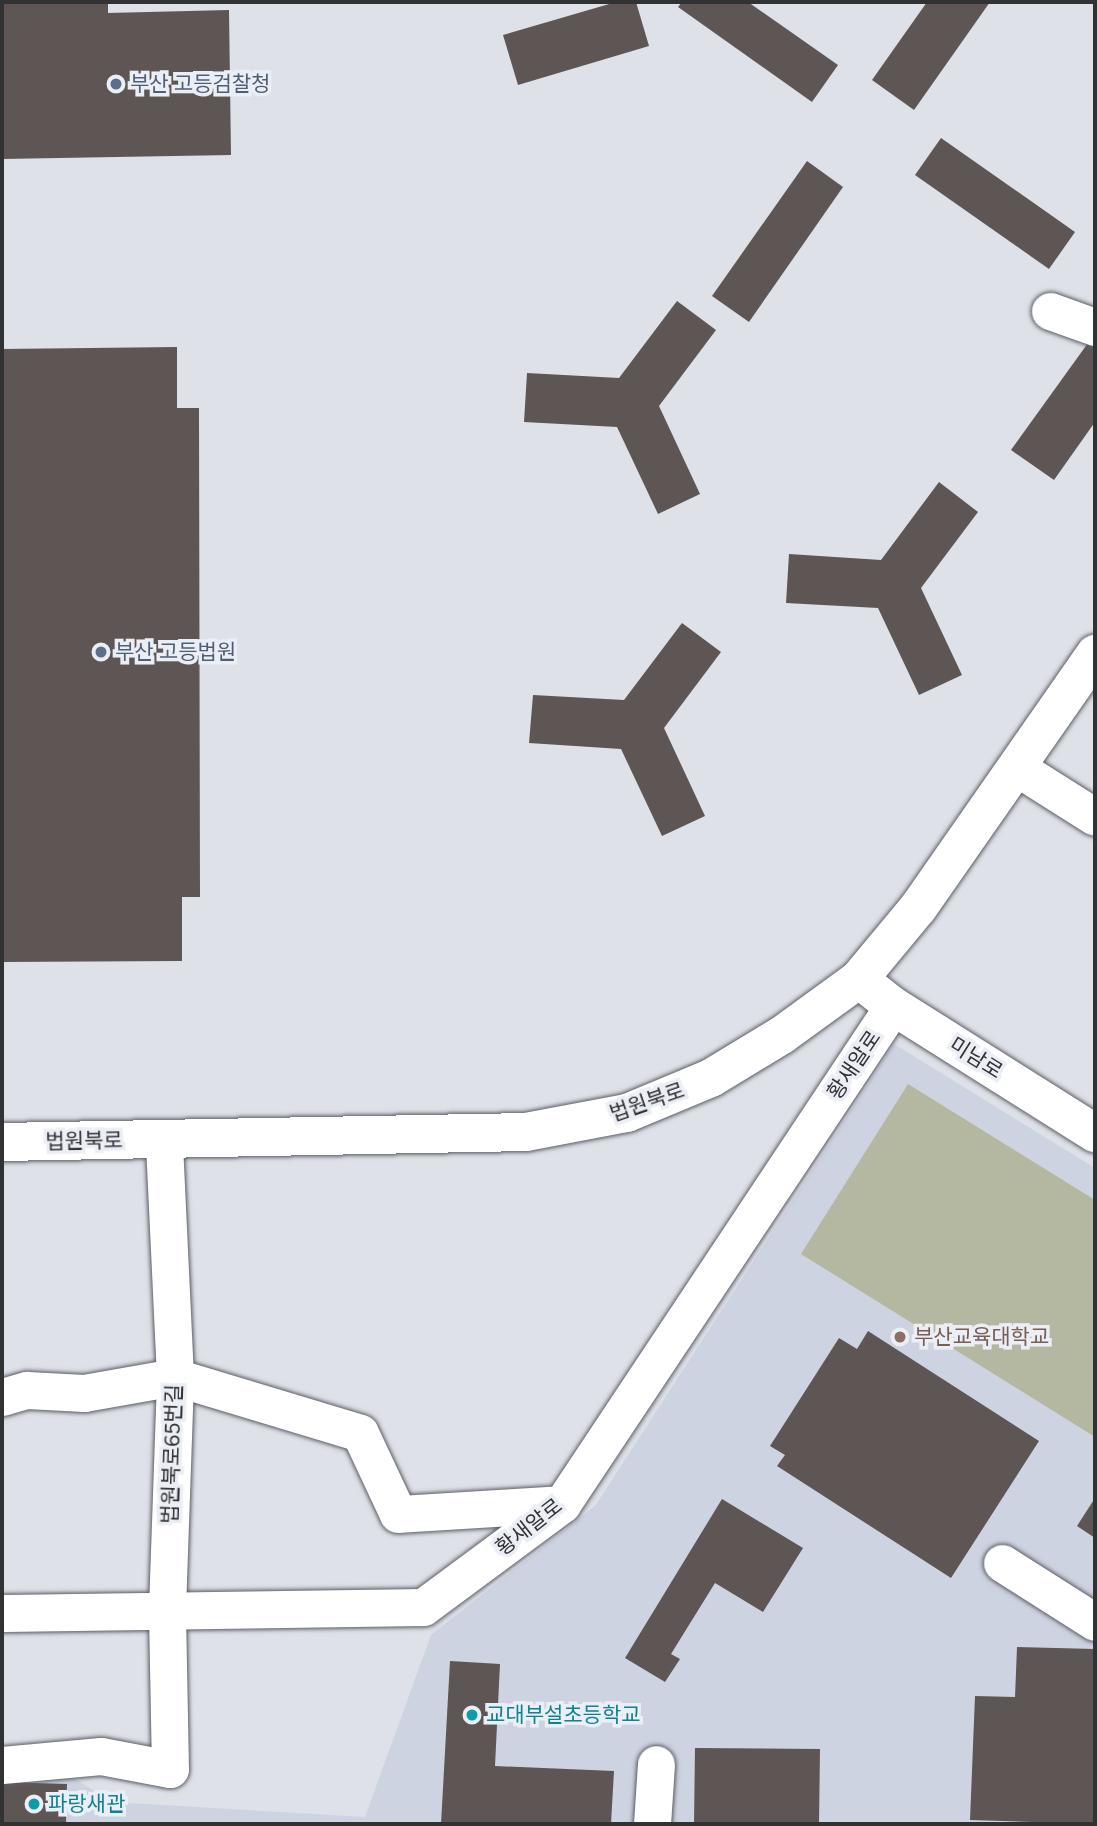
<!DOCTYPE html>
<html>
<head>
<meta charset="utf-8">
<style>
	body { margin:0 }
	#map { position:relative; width:1097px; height:1826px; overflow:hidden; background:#dee1e8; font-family:Figtree,"Noto Sans KR",sans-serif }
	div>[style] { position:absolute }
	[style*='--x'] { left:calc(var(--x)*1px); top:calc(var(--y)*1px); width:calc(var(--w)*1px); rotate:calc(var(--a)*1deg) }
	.built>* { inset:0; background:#ced3e1 }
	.green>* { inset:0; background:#b4b8a1 }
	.building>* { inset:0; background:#5e5655 }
	.roads { filter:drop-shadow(0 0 2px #5c5e65) drop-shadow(0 0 2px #5c5e65) }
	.minor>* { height:37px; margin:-18.5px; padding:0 18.5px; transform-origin:18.5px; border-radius:18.5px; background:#fff }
	.major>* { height:38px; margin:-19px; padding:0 19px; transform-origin:19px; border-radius:19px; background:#fff }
	.dots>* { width:19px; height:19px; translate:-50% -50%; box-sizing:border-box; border:4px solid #eceef6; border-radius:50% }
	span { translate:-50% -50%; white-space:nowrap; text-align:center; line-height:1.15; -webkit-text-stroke:7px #eceef6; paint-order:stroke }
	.service-label { font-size:21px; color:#4e5e75 }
	.left { translate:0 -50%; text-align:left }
	.street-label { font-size:21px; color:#313234 }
	.education-label { font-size:21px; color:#785e54 }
	.culture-label { font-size:21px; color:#0d838f }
	.frame { position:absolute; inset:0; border:4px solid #313234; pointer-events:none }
</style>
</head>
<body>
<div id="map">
	<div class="built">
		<i style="clip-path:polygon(894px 1044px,1095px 1168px,1095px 1824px,2px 1824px,2px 1779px,67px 1774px,112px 1802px,365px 1817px,431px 1635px,595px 1506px)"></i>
	</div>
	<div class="green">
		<i style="clip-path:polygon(908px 1084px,1095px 1200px,1095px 1437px,801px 1254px)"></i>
	</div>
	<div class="building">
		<i style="clip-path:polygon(2px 2px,108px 2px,108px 13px,229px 10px,231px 155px,2px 159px)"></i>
		<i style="clip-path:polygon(616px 2px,636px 2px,649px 46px,518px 85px,503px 35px)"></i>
		<i style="clip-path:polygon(682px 2px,748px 2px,838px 65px,812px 102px,678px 7px)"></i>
		<i style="clip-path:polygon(927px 2px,990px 2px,914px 110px,872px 80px)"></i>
		<i style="clip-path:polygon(941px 138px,1075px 232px,1049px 269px,915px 175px)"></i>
		<i style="clip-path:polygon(807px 161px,843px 187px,749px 322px,712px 296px)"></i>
		<i style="clip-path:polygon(677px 301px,716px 330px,659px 406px,700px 494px,658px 514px,617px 427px,524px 422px,527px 373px,619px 378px)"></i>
		<i style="clip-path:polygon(1088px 343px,1095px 348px,1095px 422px,1054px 480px,1011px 450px)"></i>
		<i style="clip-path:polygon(177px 347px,177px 408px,199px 408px,200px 897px,182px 897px,182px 961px,2px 962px,2px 349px)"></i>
		<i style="clip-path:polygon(939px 482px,978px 512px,921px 588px,962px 675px,919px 695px,878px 608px,786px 603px,789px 554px,881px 560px)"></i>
		<i style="clip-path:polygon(682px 623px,721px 652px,664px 728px,705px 816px,662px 836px,621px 749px,529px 743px,533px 695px,624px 700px)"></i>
		<i style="clip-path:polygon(868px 1331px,1039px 1441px,951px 1578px,777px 1466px,785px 1455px,770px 1446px,839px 1338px,857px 1349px)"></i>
		<i style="clip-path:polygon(1095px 1498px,1095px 1538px,1077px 1526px)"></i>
		<i style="clip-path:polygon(722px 1499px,803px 1548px,763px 1612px,715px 1583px,671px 1654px,680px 1659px,665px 1682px,625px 1658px)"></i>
		<i style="clip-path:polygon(1017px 1647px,1095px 1649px,1095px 1824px,970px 1820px,975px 1696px,1015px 1697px)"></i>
		<i style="clip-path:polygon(450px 1661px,500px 1664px,495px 1766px,614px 1771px,611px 1824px,441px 1824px)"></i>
		<i style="clip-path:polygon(695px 1748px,820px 1749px,819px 1824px,694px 1824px)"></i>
		<i style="clip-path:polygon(2px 1782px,67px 1784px,66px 1824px,2px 1824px)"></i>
	</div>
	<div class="roads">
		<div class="minor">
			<i style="--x:1050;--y:311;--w:48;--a:19.6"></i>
			<i style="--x:1016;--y:767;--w:93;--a:32.3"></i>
			<i style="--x:2;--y:1397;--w:26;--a:-16"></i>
			<i style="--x:27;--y:1390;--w:57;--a:3"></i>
			<i style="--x:84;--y:1393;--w:92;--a:-10"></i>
			<i style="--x:175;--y:1377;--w:193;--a:16.8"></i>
			<i style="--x:360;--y:1433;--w:89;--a:64.9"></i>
			<i style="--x:398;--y:1514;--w:164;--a:-3.5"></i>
			<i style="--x:1002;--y:1563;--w:110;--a:32.4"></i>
			<i style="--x:2;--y:1613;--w:421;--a:-0.8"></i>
			<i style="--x:423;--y:1607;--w:173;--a:-36.5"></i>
			<i style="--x:562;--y:1504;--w:598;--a:-56.39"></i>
			<i style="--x:2;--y:1765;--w:99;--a:-5.2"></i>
			<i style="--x:101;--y:1756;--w:70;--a:10.7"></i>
			<i style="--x:170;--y:1769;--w:160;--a:-91.1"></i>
			<i style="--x:167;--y:1609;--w:232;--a:-88"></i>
			<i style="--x:175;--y:1377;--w:237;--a:-92.7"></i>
			<i style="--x:652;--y:1824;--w:60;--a:-86.2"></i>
		</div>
		<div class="major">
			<i style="--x:859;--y:979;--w:43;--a:38.5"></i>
			<i style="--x:893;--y:1006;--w:239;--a:32.2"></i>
			<i style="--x:2;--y:1142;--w:524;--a:-1.09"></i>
			<i style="--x:526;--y:1132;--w:103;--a:-10.7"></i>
			<i style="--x:627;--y:1113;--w:91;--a:-22.6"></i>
			<i style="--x:711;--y:1078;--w:83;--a:-31.2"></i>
			<i style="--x:782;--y:1035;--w:95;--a:-36"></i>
			<i style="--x:859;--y:979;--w:92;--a:-50.3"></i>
			<i style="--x:918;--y:908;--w:310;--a:-55.1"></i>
		</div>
	</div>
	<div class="dots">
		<i style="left:116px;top:84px;background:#5c6f8a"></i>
		<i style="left:101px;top:652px;background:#5c6f8a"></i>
		<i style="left:900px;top:1337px;background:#8d6e63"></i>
		<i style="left:472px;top:1715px;background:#0f9aa8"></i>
		<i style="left:34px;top:1804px;background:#0f9aa8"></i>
	</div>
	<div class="service-label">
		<span class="left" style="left:130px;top:84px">부산 고등검찰청</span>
		<span class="left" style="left:115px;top:652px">부산 고등법원</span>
	</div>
	<div class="street-label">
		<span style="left:976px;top:1058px;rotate:32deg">미남로</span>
		<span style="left:854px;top:1065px;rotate:-56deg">황새알로</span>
		<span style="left:647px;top:1102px;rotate:-19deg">법원북로</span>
		<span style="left:84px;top:1141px;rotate:-1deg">법원북로</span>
		<span style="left:172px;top:1454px;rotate:-88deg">법원북로65번길</span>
		<span style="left:529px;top:1527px;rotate:-38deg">황새알로</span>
	</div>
	<div class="education-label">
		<span class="left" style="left:914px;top:1337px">부산교육대학교</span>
	</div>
	<div class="culture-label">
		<span class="left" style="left:486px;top:1715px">교대부설초등학교</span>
		<span class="left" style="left:48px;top:1804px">파랑새관</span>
	</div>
	<div class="frame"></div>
</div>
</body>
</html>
